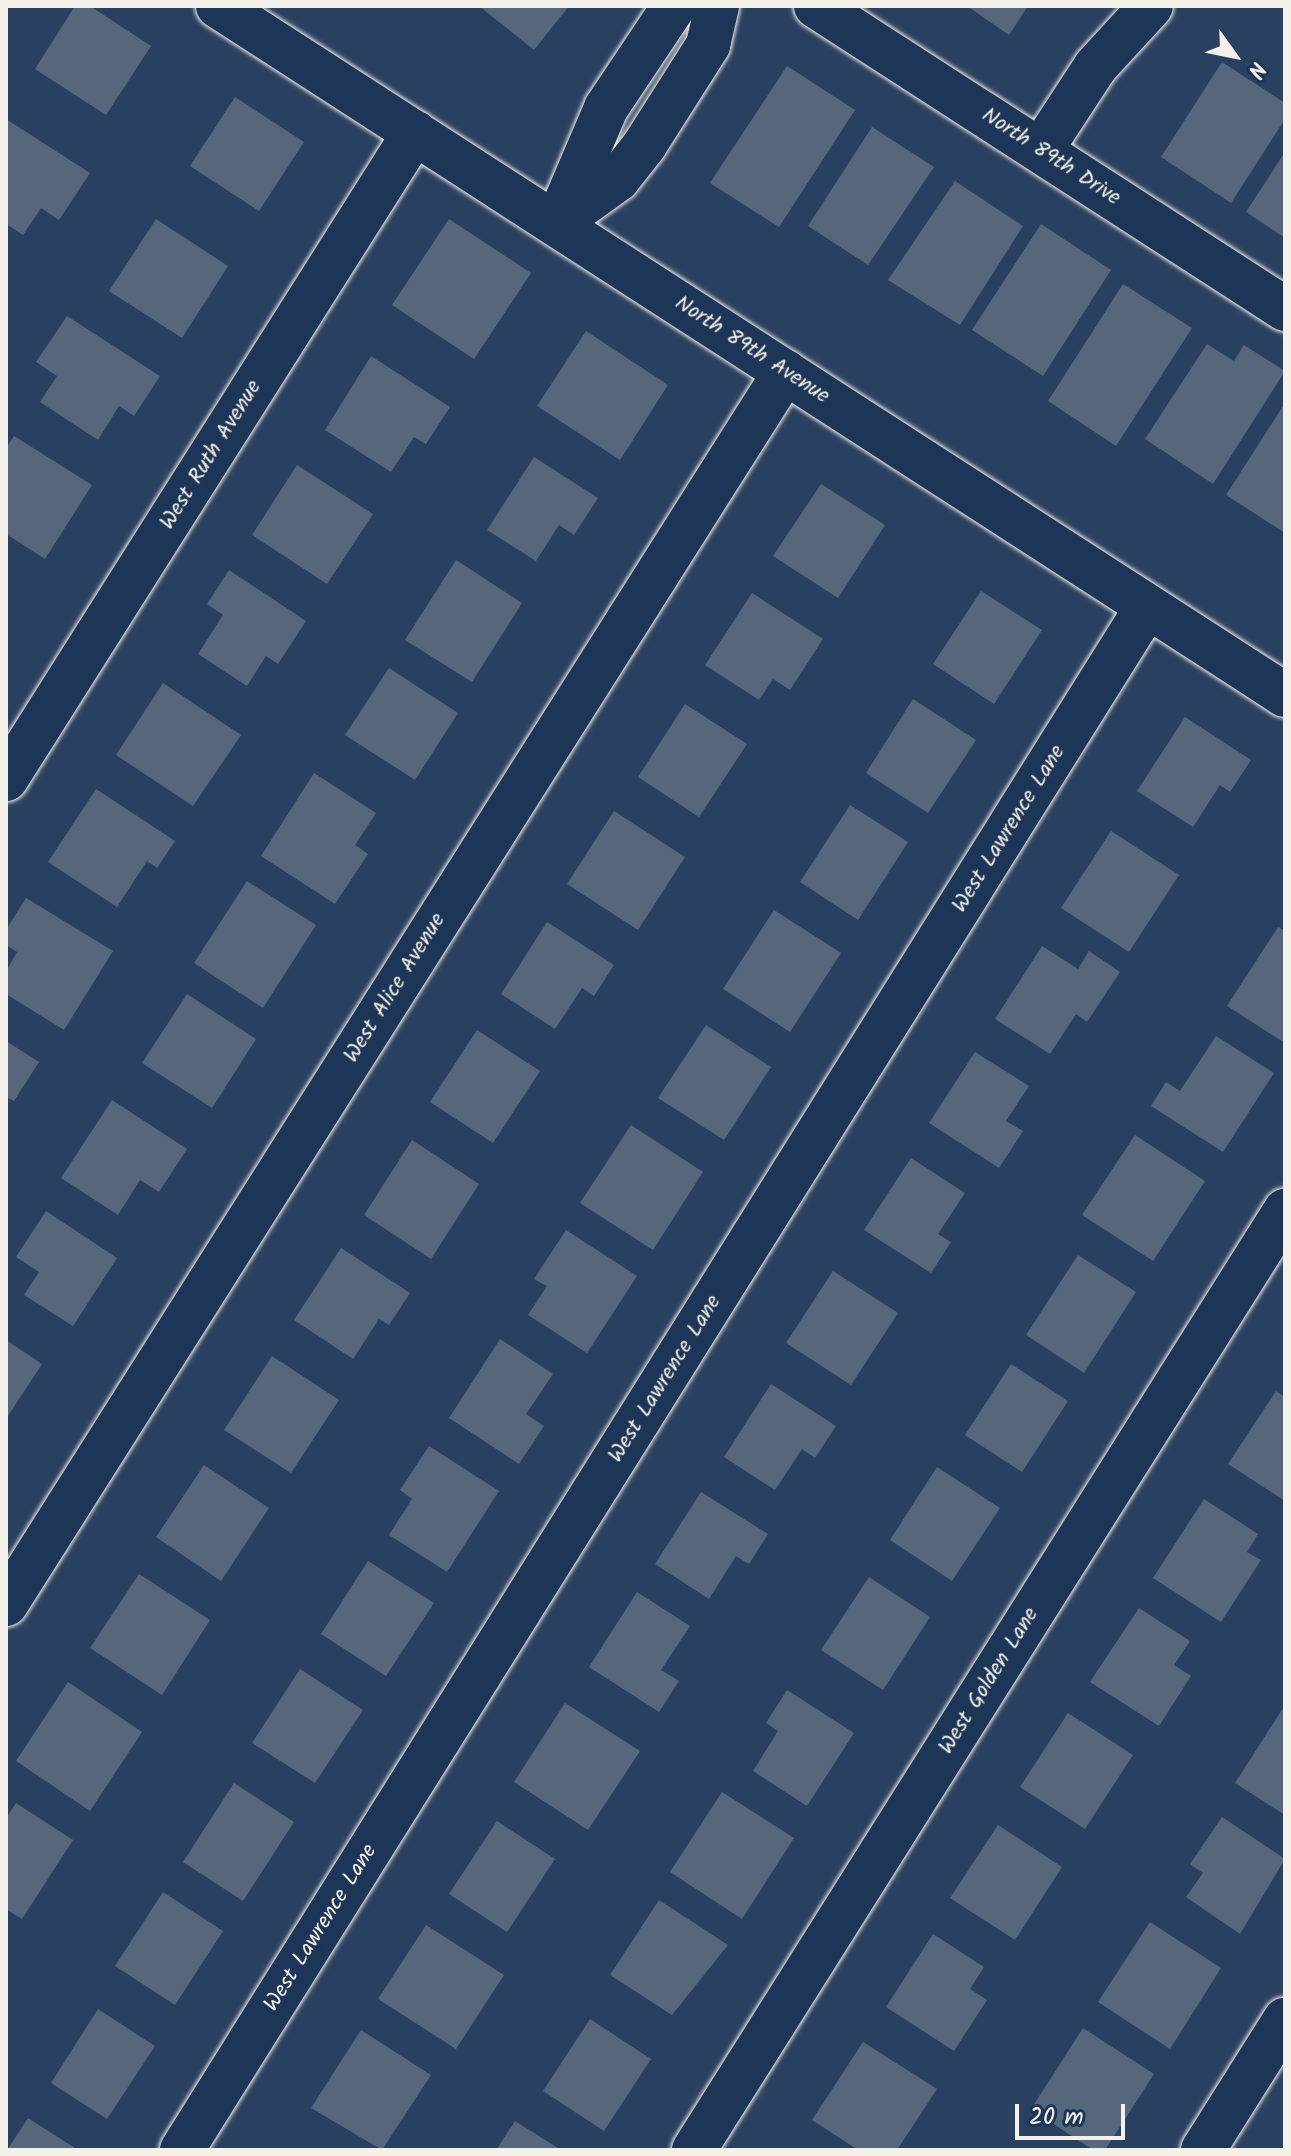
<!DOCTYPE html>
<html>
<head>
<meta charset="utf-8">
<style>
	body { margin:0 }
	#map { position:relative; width:1291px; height:2156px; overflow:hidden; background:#2a4060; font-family:Kalam,sans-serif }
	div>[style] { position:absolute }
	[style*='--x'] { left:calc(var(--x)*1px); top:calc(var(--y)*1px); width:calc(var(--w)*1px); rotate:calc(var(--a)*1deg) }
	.building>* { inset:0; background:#56677d }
	.roads { filter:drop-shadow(0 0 2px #f4f1e8) drop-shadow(0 0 2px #f4f1e8) }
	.minor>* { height:44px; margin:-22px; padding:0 22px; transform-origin:22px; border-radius:22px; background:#1d3557 }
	span { translate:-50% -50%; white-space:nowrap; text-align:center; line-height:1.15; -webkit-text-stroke:8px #1d3557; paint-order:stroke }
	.street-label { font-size:22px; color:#f4f1e8 }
	.frame { position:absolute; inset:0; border:8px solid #f4f1e8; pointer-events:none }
	.north { position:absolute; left:1195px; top:16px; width:80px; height:80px; -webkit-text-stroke:6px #1d3557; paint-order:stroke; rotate:123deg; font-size:22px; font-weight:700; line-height:32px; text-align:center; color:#f4f1e8 }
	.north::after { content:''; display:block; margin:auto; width:28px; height:36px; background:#f4f1e8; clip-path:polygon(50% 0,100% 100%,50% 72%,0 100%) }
	.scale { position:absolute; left:1015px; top:2104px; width:110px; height:36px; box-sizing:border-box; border:4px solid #f4f1e8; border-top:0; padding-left:10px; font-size:24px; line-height:28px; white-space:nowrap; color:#f4f1e8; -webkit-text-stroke:6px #1d3557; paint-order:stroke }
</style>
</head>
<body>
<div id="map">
	<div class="building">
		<i style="clip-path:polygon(75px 6px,90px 6px,151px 46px,106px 115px,35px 69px)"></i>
		<i style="clip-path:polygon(479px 6px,569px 6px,534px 50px)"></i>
		<i style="clip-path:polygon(967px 6px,1028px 6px,1009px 35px)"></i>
		<i style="clip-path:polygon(1222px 62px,1285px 103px,1285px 119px,1231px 203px,1161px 157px)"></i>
		<i style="clip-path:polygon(787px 66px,855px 110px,779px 227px,710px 183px)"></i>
		<i style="clip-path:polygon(235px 97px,304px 142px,259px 211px,190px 166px)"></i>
		<i style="clip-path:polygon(6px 119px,90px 173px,59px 220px,41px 208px,23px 235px,6px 224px)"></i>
		<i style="clip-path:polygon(872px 127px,934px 167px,868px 265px,808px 226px)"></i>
		<i style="clip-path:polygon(1285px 152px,1285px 238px,1246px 212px)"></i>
		<i style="clip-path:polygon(955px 181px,1023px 226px,960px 325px,888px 280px)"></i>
		<i style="clip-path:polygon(156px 219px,228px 266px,182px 338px,109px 291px)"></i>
		<i style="clip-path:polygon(449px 219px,531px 273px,474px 359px,392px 305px)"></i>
		<i style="clip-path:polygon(1041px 224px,1111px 270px,1043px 376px,972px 330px)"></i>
		<i style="clip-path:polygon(1123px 284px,1192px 328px,1116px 446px,1048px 401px)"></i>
		<i style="clip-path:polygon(67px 316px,160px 376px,134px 416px,119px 406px,98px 440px,40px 402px,57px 376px,36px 362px)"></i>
		<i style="clip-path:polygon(586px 331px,668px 385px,620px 460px,537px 406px)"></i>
		<i style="clip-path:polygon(1207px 344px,1234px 361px,1244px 345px,1285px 371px,1213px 484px,1145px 439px)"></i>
		<i style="clip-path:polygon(371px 356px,450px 407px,426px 444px,414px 437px,391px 472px,325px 430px)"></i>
		<i style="clip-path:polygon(1285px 403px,1285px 533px,1226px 495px)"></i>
		<i style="clip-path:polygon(14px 436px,92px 485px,45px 559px,6px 534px,6px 448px)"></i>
		<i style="clip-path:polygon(534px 457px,598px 498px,574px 535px,559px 525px,536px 561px,487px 530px)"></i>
		<i style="clip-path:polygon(297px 465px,373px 514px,327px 584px,252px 535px)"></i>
		<i style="clip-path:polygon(821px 484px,885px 525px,838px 598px,773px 556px)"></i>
		<i style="clip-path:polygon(456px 560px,522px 603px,472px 682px,405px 640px)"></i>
		<i style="clip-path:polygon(229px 570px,306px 621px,278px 664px,266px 656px,247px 686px,198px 654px,223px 615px,207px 604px)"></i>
		<i style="clip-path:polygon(981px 591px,1042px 630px,994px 704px,933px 664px)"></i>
		<i style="clip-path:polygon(752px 593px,823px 639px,790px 690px,773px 679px,759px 700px,705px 665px)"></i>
		<i style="clip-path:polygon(389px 668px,458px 713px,415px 780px,345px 735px)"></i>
		<i style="clip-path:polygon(163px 683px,241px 735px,193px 806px,116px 755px)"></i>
		<i style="clip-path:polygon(913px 699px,976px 740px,928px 813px,866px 773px)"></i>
		<i style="clip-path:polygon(685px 704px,747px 744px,699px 817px,638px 777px)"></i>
		<i style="clip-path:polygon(1185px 717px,1251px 760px,1230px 792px,1220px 785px,1193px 827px,1137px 791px)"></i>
		<i style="clip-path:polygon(314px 773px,376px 813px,355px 845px,368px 854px,335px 904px,261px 856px)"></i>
		<i style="clip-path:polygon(96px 789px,175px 841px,157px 868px,147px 861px,117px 907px,48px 862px)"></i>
		<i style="clip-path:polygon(850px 805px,908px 842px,858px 920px,800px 882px)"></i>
		<i style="clip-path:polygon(614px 811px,685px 857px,638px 930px,567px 884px)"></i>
		<i style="clip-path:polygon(1111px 831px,1179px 875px,1129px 952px,1061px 908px)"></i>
		<i style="clip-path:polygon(247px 881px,316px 925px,263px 1008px,194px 963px)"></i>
		<i style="clip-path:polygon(26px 898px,113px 951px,64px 1030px,6px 994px,6px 971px,17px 952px,6px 945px,6px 930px)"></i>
		<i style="clip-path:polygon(774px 910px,841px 953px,790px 1032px,723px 989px)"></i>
		<i style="clip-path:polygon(547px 922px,614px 965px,594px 996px,582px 988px,555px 1029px,501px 994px)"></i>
		<i style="clip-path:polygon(1278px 927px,1285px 931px,1285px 1043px,1227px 1006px)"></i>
		<i style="clip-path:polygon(1042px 946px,1078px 969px,1089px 951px,1120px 972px,1087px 1022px,1076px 1014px,1050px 1054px,995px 1019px)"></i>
		<i style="clip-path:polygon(187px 994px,256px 1039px,212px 1108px,142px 1063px)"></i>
		<i style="clip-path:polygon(706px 1025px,771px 1067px,724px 1140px,658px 1098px)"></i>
		<i style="clip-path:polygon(477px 1030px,540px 1071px,493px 1143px,430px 1102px)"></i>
		<i style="clip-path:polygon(1216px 1036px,1274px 1073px,1223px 1152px,1151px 1106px,1166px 1082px,1180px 1091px)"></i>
		<i style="clip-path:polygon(6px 1041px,39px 1062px,14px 1101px,6px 1097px)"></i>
		<i style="clip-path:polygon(975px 1052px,1029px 1086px,1006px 1121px,1023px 1131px,999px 1168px,929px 1123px)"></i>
		<i style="clip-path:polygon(112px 1100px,187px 1149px,159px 1192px,140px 1180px,118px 1215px,61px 1178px)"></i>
		<i style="clip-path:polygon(631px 1125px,703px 1172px,653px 1250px,580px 1203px)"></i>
		<i style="clip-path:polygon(1135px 1135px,1205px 1181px,1153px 1261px,1082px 1215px)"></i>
		<i style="clip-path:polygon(412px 1140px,479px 1184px,431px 1259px,364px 1215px)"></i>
		<i style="clip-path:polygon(911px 1158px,965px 1193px,938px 1234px,951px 1242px,931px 1273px,864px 1230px)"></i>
		<i style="clip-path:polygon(46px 1211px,117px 1258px,73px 1326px,24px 1295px,39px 1272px,16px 1257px)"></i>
		<i style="clip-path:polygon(566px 1230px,637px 1276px,587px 1353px,528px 1315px,547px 1286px,534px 1279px)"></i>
		<i style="clip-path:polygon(341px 1248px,410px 1293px,389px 1325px,379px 1319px,353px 1359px,294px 1320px)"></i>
		<i style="clip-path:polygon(1078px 1255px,1136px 1292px,1084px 1373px,1026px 1335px)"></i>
		<i style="clip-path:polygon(833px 1271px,898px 1313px,851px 1385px,786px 1343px)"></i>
		<i style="clip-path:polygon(500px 1339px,553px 1374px,526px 1414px,544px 1426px,519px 1464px,449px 1418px)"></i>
		<i style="clip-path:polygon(6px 1340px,42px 1364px,6px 1419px)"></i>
		<i style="clip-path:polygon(272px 1356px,339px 1400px,291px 1473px,224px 1430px)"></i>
		<i style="clip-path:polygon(1011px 1364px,1068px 1401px,1022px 1472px,965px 1435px)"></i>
		<i style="clip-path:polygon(771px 1384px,836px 1426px,815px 1458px,802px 1449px,775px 1490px,724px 1457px)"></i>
		<i style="clip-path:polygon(1276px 1391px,1285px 1397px,1285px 1501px,1228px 1464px)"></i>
		<i style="clip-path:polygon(429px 1446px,499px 1491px,447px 1572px,389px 1535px,412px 1499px,400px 1490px)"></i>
		<i style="clip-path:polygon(204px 1465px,269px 1508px,221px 1581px,156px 1537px)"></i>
		<i style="clip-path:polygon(937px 1467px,1000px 1508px,952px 1581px,890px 1540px)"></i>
		<i style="clip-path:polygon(701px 1492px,768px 1534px,749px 1564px,736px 1556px,709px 1599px,655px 1564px)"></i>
		<i style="clip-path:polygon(1204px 1499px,1258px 1534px,1247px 1552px,1261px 1560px,1221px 1622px,1153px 1578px)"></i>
		<i style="clip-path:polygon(368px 1561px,434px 1603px,386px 1676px,321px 1634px)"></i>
		<i style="clip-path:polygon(139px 1574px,210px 1620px,162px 1695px,90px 1648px)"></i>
		<i style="clip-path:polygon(869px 1577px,930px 1617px,883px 1690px,821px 1650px)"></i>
		<i style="clip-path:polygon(637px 1592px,690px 1626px,661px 1670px,679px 1681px,659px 1712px,589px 1667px)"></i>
		<i style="clip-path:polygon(1139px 1608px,1190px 1641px,1174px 1665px,1191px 1676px,1159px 1726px,1090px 1682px)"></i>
		<i style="clip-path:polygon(300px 1669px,363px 1710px,315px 1783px,252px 1743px)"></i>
		<i style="clip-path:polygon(68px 1682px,142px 1732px,90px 1811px,16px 1761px)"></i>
		<i style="clip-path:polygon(787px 1690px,854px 1733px,807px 1806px,753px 1771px,778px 1731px,766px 1723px)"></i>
		<i style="clip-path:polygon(565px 1703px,640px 1751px,588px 1830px,514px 1782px)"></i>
		<i style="clip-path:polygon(1285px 1705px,1285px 1815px,1235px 1783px)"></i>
		<i style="clip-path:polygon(1068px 1713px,1133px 1755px,1085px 1829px,1020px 1787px)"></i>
		<i style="clip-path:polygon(234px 1783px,294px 1822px,243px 1901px,183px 1862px)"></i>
		<i style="clip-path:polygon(722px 1792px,794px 1838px,742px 1919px,670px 1872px)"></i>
		<i style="clip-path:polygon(16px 1803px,73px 1840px,22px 1919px,6px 1909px,6px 1818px)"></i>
		<i style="clip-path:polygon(1222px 1817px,1285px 1859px,1240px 1934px,1186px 1897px,1203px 1873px,1190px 1864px)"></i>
		<i style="clip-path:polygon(497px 1821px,555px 1859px,507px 1932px,449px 1894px)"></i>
		<i style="clip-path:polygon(998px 1825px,1062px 1867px,1015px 1940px,950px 1898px)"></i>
		<i style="clip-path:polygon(163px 1892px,223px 1931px,175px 2005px,115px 1966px)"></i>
		<i style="clip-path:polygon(659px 1900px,728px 1945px,672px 2015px,610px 1975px)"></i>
		<i style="clip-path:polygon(1150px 1922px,1221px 1968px,1170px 2049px,1098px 2002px)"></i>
		<i style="clip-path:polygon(426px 1925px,504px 1975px,456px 2049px,378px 1999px)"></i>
		<i style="clip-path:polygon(933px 1934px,984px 1967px,970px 1989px,987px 2000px,954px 2051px,886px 2007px)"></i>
		<i style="clip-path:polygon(98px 2009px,155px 2046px,107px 2119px,51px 2083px)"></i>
		<i style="clip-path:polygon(590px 2019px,651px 2059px,604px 2131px,543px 2091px)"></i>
		<i style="clip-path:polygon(1083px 2028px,1154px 2074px,1105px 2150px,1093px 2150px,1031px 2109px)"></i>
		<i style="clip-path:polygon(361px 2030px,431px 2075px,382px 2150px,311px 2108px)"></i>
		<i style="clip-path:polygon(863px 2042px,937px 2089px,897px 2150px,858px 2150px,812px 2120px)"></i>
		<i style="clip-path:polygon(28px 2118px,78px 2150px,7px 2150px)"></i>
		<i style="clip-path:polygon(515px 2121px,561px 2150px,496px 2150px)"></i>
	</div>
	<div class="roads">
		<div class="minor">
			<i style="--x:218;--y:6;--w:1270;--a:32.85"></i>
			<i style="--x:816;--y:6;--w:558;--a:32.86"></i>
			<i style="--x:1041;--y:150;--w:100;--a:-56.8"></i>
			<i style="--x:1096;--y:66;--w:81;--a:-47.5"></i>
			<i style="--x:557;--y:223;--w:75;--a:-35.8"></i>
			<i style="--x:618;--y:179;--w:42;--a:-51.8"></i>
			<i style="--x:644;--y:146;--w:120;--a:-57.6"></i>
			<i style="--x:708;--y:45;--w:40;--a:-77"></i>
			<i style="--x:557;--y:223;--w:125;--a:-66.9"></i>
			<i style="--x:606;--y:108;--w:123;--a:-56.3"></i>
			<i style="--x:6;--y:779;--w:765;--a:-57.7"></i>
			<i style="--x:6;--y:1604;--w:1458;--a:-57.69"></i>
			<i style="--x:182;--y:2150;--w:1820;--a:-57.98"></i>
			<i style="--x:694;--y:2150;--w:1110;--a:-57.81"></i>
			<i style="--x:1203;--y:2150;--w:154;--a:-57.8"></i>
		</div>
	</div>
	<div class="street-label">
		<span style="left:1051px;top:157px;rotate:33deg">North 89th Drive</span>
		<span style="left:752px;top:350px;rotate:33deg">North 89th Avenue</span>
		<span style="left:211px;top:455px;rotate:-58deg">West Ruth Avenue</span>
		<span style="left:1009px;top:829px;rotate:-58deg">West Lawrence Lane</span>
		<span style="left:395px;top:988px;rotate:-58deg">West Alice Avenue</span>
		<span style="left:665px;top:1379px;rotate:-58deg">West Lawrence Lane</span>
		<span style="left:989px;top:1681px;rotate:-58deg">West Golden Lane</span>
		<span style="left:321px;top:1928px;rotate:-58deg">West Lawrence Lane</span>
	</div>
	<div class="frame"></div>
	<div class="north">N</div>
	<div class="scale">20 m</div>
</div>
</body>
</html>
